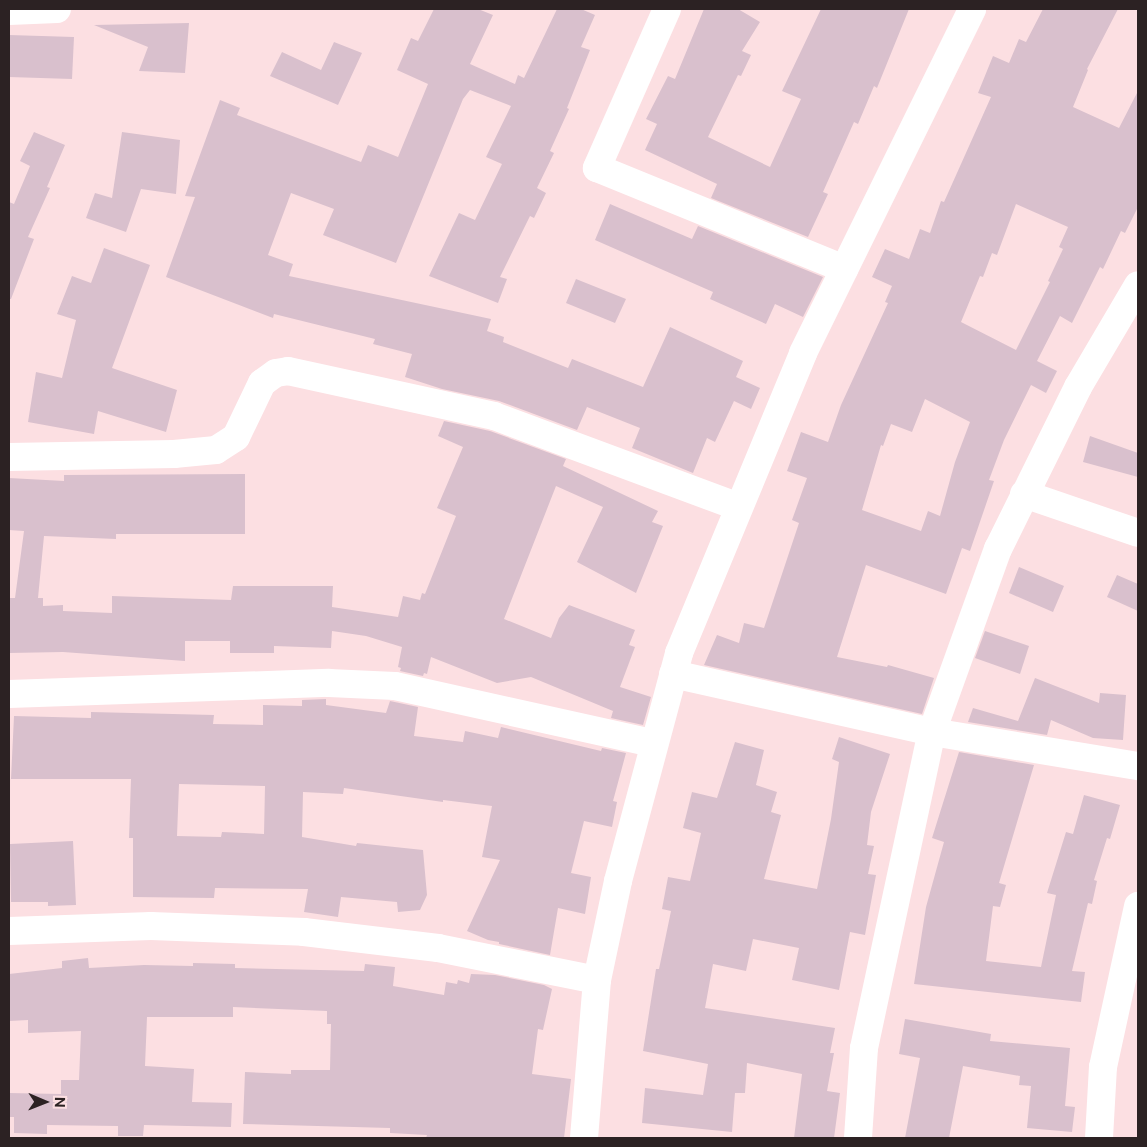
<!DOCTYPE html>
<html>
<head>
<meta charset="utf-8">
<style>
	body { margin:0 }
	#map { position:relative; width:1147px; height:1147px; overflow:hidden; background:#fcdfe2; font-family:"Public Sans",sans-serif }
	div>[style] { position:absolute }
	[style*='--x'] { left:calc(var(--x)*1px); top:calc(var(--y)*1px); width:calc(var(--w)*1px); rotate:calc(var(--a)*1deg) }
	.building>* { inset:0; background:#d9c0cd }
	.minor>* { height:28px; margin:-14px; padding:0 14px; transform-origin:14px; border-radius:14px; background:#fff }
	span { translate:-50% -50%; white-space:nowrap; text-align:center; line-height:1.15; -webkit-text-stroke:4px #fcdfe2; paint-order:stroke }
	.frame { position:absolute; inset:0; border:10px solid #2c2223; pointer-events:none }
	.north { position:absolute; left:20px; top:1077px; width:50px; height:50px; -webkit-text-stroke:4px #fcdfe2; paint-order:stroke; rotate:91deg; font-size:14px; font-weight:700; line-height:20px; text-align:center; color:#2c2223 }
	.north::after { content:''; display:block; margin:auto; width:18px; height:22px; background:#2c2223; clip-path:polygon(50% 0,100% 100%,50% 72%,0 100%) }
</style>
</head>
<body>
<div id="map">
	<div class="building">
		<i style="clip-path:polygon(434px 9px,478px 9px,493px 15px,470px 64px,515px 84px,518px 75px,524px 78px,557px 9px,581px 9px,595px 15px,581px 47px,590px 50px,567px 108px,569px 109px,550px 151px,554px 153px,537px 188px,546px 193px,534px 218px,530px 216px,500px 277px,507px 279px,498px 303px,429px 276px,459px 213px,475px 220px,502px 164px,486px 157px,511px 106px,470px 90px,463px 99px,396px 263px,323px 235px,334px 209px,291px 193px,268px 255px,293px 264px,289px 276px,491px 319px,487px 331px,504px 337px,503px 342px,568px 368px,572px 359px,643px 387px,670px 327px,743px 361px,736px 377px,760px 388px,751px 409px,734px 401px,715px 442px,707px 438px,693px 473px,632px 448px,640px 428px,587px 407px,577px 430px,499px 401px,442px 389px,405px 377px,412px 354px,373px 344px,375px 339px,274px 314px,273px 318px,166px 277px,195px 197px,185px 196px,220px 100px,240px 108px,237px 115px,361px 162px,368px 145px,398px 157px,428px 84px,397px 70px,411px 38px,418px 41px)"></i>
		<i style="clip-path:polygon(704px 9px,738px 9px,760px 22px,742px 51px,751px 55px,741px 76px,738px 75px,708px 137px,770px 167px,801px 99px,782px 91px,821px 9px,909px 9px,877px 88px,874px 86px,858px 124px,854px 122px,823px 192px,828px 194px,808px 237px,711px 198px,717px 184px,645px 150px,657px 124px,646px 119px,668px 76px,675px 79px)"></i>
		<i style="clip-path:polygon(evenodd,1043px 9px,1118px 9px,1087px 69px,1088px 70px,1073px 107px,1119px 128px,1138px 91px,1138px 207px,1125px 233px,1121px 231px,1103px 269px,1100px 267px,1072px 323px,1060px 316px,1037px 361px,1057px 371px,1046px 393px,1031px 385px,1004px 440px,989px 480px,994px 481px,970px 551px,962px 548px,946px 594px,866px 565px,837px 657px,887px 667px,888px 665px,934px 678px,922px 714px,704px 665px,717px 635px,739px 643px,744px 623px,764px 628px,799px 523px,792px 520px,807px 478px,787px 471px,801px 432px,828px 442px,841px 405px,888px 303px,885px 302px,892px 286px,872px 277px,885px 249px,909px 259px,920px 229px,930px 233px,941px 201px,944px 202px,991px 97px,978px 93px,993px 56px,1009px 63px,1019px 39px,1026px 42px,1043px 9px,1016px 204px,1068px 227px,1059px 247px,1063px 249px,1048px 281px,1050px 282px,1016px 350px,961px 322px,980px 276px,983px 277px,992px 253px,997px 255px,1016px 204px,1043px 9px,925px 399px,970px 422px,955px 462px,940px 516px,928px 511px,921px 531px,862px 510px,881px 445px,883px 446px,891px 424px,912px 432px,925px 399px)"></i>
		<i style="clip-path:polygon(189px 23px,185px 73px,139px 71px,148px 47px,94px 25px)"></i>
		<i style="clip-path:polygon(9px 35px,74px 37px,72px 79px,9px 77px)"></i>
		<i style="clip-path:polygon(334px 42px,362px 53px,338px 105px,270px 76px,282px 52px,321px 70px)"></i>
		<i style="clip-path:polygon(34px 132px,65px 145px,47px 187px,50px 188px,28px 237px,34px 239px,11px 299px,9px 299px,9px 202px,14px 204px,30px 166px,20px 161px)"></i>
		<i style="clip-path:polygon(122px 132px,180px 140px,176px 194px,141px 189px,126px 232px,86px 218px,95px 193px,112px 198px)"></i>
		<i style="clip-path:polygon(610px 204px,692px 239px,698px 226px,823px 277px,803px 317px,775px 304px,766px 324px,710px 299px,713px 292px,595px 240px)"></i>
		<i style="clip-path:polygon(104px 248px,150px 265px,112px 368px,177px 390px,166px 432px,98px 411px,94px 434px,28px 422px,36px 372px,62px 378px,76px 320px,57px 314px,72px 276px,91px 283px)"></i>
		<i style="clip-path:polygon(576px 279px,626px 299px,615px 323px,566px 303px)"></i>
		<i style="clip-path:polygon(444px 421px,490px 431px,566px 459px,563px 466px,658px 511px,652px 522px,663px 526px,636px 593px,577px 562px,603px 507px,556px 486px,504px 619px,551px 638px,559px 618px,569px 605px,635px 630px,629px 645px,635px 647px,620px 687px,651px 697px,643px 725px,611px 718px,613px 711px,531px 677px,497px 683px,431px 657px,427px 674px,424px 673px,423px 676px,400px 671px,401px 668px,398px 667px,402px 647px,366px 636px,332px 631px,331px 648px,274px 646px,274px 653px,230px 653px,230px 641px,185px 641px,185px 661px,63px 652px,9px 653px,9px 598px,15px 598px,24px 531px,9px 530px,9px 478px,64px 481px,64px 475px,245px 474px,245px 534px,116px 534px,116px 539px,44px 536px,38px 598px,43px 598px,43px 606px,63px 605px,63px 611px,112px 613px,112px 596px,231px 600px,233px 586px,333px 586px,332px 607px,398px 617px,403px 596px,420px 600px,422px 593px,425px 594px,456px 516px,437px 508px,463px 447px,438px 436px)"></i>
		<i style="clip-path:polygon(1090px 436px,1138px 453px,1138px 477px,1083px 462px)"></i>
		<i style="clip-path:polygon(1019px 567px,1064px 586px,1053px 612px,1009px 593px)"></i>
		<i style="clip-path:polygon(1117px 575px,1138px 584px,1138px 611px,1107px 597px)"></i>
		<i style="clip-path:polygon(985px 631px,1029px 646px,1020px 674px,975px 658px)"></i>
		<i style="clip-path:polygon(1035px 678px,1099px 703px,1100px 693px,1126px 695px,1123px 740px,1093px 738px,1051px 720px,1047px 735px,968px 722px,973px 708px,1018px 721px)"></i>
		<i style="clip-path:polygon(evenodd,326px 699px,326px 705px,386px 713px,390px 701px,418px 707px,414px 736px,463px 742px,465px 731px,498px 738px,501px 727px,601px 751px,602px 748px,626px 753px,613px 801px,617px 802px,612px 827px,584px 821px,571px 873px,591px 877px,585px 914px,558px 908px,550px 955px,499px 944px,499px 942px,488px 940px,467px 931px,500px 860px,482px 857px,492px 806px,443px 800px,443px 802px,344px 788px,343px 794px,303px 792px,302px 837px,356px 846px,357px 843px,423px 850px,427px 895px,420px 910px,398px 912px,397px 902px,341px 897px,338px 917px,304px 912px,308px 889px,215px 888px,214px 898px,133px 897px,133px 838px,129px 838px,131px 779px,11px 779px,14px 716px,91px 718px,91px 712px,214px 715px,213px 724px,263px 725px,263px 705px,302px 706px,302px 700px,326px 699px,179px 784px,265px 786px,264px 834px,222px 832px,221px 837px,177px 836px,179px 784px)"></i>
		<i style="clip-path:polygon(839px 737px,890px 754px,871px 812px,867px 845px,874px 846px,868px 874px,876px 875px,865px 935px,850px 932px,839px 990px,792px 980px,799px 948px,753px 939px,746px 971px,713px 964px,705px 1008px,835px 1028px,830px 1053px,834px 1053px,827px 1091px,840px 1093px,834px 1138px,794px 1138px,802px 1074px,747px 1063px,745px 1093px,735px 1093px,732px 1132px,642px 1123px,645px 1088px,703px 1095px,708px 1064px,643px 1051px,656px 969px,659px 969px,671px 911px,662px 909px,668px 877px,690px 881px,701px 833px,683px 828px,692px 792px,717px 798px,735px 742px,764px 750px,756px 785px,777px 792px,771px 812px,781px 815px,764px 879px,817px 889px,831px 819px,839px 762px,832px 759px)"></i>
		<i style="clip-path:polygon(959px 752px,1034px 765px,999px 883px,1006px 885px,1000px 907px,993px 906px,986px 961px,1041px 967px,1056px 895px,1047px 893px,1066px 832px,1073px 834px,1084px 795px,1120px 805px,1110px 839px,1107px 838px,1094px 880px,1097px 881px,1092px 904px,1088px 903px,1072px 971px,1085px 972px,1081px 1002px,914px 984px,926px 907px,944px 842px,932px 838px)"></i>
		<i style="clip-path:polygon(73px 841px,76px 905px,48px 906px,48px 902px,11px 902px,10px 844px)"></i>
		<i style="clip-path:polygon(88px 958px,89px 968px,144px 965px,193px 966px,193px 963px,235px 964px,235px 968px,364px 971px,365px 964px,395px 967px,393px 986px,444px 995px,446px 982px,457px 984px,458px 980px,469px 983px,471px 974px,495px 975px,544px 985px,552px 989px,543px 1030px,538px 1029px,532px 1074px,571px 1079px,564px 1138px,426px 1138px,427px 1135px,390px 1133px,390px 1128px,243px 1124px,245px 1072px,291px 1074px,291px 1070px,330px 1070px,331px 1024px,327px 1024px,327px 1011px,233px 1007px,233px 1017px,147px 1017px,145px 1066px,194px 1069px,192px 1102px,232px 1103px,231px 1127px,144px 1125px,143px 1136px,118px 1136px,118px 1126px,47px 1125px,47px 1134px,14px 1133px,14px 1117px,9px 1117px,9px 1093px,61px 1094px,61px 1080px,79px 1080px,81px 1031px,28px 1033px,28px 1020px,9px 1021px,9px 974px,62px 968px,62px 961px)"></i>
		<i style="clip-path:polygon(905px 1019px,991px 1034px,990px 1041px,1070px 1048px,1065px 1106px,1075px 1107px,1072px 1132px,1027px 1128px,1031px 1086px,1019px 1085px,1020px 1076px,963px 1066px,949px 1138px,905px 1138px,920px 1058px,899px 1054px)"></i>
	</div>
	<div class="minor">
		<i style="--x:667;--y:9;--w:174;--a:113.8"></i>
		<i style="--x:597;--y:168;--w:267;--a:22.2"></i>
		<i style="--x:9;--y:11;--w:48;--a:-2.4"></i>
		<i style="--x:9;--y:457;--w:165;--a:-1"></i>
		<i style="--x:174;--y:454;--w:42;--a:-5.4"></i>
		<i style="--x:216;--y:450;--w:24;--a:-33"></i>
		<i style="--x:236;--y:437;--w:60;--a:-64.3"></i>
		<i style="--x:262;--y:383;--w:17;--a:-36"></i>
		<i style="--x:276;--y:373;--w:12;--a:-9"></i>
		<i style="--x:288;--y:371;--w:211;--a:12.3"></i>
		<i style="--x:494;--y:416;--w:261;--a:20.4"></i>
		<i style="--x:1024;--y:494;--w:120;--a:18.9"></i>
		<i style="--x:673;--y:674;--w:265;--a:12.6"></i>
		<i style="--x:932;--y:732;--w:209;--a:9.4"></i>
		<i style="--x:9;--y:694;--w:320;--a:-2"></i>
		<i style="--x:329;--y:683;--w:66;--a:2.6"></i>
		<i style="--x:395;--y:686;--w:264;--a:12.5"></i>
		<i style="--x:9;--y:931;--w:142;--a:-2"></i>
		<i style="--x:151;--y:926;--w:153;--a:2.2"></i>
		<i style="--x:304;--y:932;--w:135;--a:6.8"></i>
		<i style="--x:438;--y:948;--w:162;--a:11.4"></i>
		<i style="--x:584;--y:1138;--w:159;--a:-85.3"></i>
		<i style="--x:597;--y:980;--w:101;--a:-78"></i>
		<i style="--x:618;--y:881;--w:236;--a:-75"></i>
		<i style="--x:679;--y:653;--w:325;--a:-67.5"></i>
		<i style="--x:803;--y:353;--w:383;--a:-63.8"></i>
		<i style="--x:858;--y:1138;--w:90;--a:-86.2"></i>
		<i style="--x:864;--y:1048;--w:323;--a:-77.9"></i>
		<i style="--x:932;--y:732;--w:195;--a:-70.2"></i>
		<i style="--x:998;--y:549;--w:181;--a:-63.7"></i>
		<i style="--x:1078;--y:387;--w:118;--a:-59.5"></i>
		<i style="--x:1099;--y:1138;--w:71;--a:-86.8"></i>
		<i style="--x:1103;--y:1067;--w:165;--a:-77.7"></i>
	</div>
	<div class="frame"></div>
	<div class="north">N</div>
</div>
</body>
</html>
